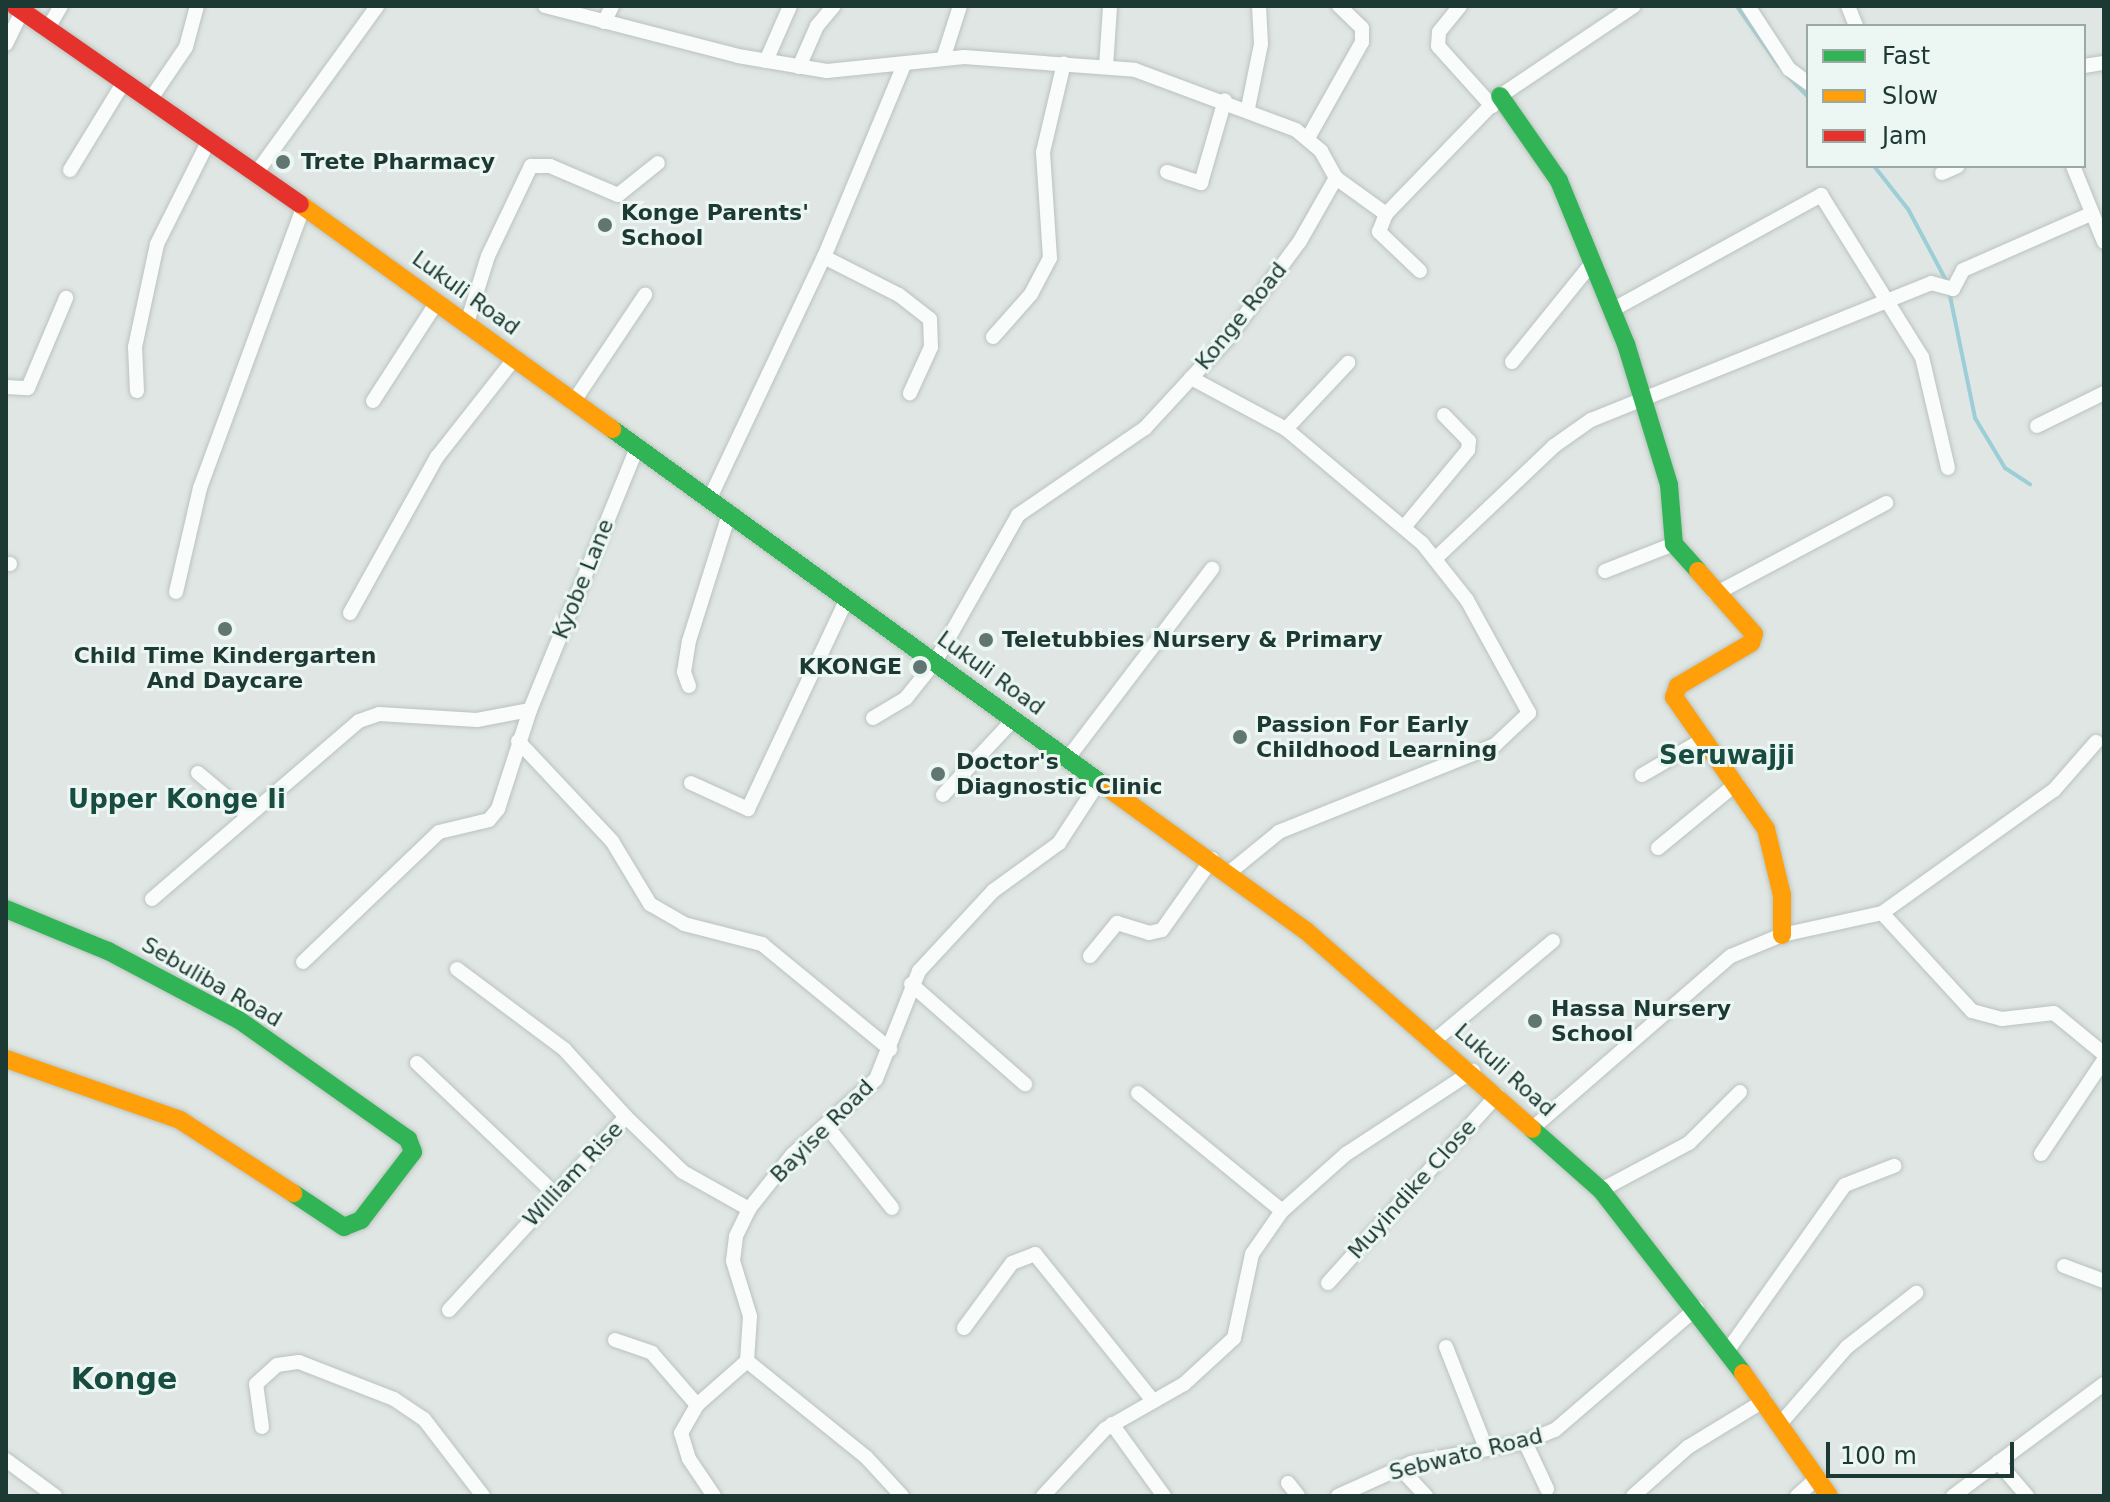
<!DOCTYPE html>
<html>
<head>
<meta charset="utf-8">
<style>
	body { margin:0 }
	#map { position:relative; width:2110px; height:1502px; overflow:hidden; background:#e0e6e3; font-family:"DejaVu Sans",sans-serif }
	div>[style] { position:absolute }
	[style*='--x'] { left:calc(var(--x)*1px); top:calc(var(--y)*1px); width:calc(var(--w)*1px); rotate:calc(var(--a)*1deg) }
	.stream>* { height:4px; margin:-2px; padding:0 2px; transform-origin:2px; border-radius:2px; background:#9cced8 }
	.roads { filter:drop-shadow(0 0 2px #b9c3bf) drop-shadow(0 0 2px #b9c3bf) }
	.street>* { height:14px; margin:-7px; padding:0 7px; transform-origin:7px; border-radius:7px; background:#fafbfb }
	.fast>* { height:18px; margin:-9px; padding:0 9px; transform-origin:9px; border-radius:9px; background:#30b455 }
	.slow>* { height:18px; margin:-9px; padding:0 9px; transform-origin:9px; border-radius:9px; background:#ff9f0a }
	.jam>* { height:18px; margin:-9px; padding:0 9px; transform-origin:9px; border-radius:9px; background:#e5322d }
	.dots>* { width:22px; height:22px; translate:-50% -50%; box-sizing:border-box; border:4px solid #ecf6f2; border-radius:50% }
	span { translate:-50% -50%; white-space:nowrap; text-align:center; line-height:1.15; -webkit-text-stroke:6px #ecf6f2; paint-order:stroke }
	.poi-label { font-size:22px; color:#1d3933; font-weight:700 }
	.left { translate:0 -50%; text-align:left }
	.right { translate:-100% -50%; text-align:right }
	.street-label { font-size:22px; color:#1d3933 }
	.quarter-label { font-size:26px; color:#194c41; font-weight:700 }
	.district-label { font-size:30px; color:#194c41; font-weight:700 }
	.frame { position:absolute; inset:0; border:8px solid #1d3933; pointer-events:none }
	.legend { position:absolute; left:1806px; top:24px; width:280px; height:144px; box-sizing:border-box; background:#ecf6f2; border:2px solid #99aaa6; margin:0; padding:10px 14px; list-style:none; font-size:24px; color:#1d3933 }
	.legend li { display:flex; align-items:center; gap:16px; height:40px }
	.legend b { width:40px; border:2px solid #99aaa6 }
	.scale { position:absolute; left:1826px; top:1442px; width:188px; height:36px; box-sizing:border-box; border:4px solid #1d3933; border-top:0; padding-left:10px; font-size:24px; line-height:28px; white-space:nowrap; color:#1d3933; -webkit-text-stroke:6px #ecf6f2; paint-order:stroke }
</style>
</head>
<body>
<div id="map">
	<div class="stream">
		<i style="--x:1737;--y:6;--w:73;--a:55"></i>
		<i style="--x:1788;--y:76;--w:29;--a:46"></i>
		<i style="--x:1874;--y:166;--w:55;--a:51.7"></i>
		<i style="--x:1908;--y:209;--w:83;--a:61.9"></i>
		<i style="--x:1949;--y:291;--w:130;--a:78.4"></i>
		<i style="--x:1975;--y:418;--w:58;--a:59"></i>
		<i style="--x:2005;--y:468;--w:30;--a:33"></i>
	</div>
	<div class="roads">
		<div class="street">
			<i style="--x:545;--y:6;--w:199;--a:14.5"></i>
			<i style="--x:738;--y:56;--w:90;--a:9.6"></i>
			<i style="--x:827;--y:71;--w:138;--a:-5.8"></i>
			<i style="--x:964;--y:57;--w:171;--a:4.3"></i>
			<i style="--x:1135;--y:70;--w:172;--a:20.4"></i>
			<i style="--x:1296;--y:130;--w:33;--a:40"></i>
			<i style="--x:1321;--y:151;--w:31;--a:61"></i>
			<i style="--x:1336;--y:178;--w:62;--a:35.8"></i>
			<i style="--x:1460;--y:6;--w:33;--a:129"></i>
			<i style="--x:1439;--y:32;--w:14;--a:94"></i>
			<i style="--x:1438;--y:46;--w:81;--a:48"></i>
			<i style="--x:1748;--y:6;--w:75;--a:56.9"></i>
			<i style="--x:1789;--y:69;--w:24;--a:36"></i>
			<i style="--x:1848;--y:6;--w:22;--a:68"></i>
			<i style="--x:604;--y:22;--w:18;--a:-63"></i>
			<i style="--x:47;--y:30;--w:28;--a:-60"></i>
			<i style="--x:6;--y:44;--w:37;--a:-64"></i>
			<i style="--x:943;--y:59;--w:56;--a:-72.2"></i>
			<i style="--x:766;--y:61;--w:60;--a:-66.4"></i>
			<i style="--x:2084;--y:66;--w:20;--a:-9"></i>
			<i style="--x:799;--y:67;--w:45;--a:-66.3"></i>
			<i style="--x:817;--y:26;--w:26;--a:-50"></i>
			<i style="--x:1106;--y:67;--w:61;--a:-86.2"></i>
			<i style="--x:150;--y:100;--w:64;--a:-55.8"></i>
			<i style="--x:186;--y:47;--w:42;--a:-75"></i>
			<i style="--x:1248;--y:108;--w:65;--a:-78.5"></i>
			<i style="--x:1261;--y:44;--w:38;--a:-93"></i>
			<i style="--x:1308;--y:138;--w:110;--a:-60.6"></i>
			<i style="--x:1362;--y:42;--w:14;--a:-90"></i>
			<i style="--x:1362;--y:28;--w:32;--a:-136"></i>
			<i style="--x:2073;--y:166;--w:82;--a:67.8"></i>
			<i style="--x:70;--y:170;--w:103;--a:-58.5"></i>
			<i style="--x:257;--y:172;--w:205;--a:-54.1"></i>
			<i style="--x:1167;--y:172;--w:36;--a:18"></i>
			<i style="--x:1201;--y:183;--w:86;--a:-73.9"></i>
			<i style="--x:1942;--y:173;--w:17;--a:-24"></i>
			<i style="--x:824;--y:257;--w:84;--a:26.9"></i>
			<i style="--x:899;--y:295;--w:39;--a:38"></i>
			<i style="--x:930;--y:319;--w:28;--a:88"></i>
			<i style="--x:931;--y:347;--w:51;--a:114.5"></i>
			<i style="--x:1420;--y:271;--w:57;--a:-136.4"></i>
			<i style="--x:1379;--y:232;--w:19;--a:-69"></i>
			<i style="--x:1386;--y:214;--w:164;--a:-46"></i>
			<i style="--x:1500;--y:96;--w:161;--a:-33.9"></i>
			<i style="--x:1612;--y:310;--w:239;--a:-28.8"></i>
			<i style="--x:1821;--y:195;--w:191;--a:58.1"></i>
			<i style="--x:1922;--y:357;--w:114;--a:76.8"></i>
			<i style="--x:467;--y:323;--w:70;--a:-72.6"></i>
			<i style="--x:488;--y:256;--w:100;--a:-64.5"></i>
			<i style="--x:531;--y:166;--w:19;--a:0"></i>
			<i style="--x:550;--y:166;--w:74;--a:23.1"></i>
			<i style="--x:618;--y:195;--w:51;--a:-38.7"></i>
			<i style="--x:993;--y:337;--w:57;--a:-48.5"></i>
			<i style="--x:1031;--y:294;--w:41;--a:-62.2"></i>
			<i style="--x:1050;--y:258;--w:106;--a:-93.8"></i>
			<i style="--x:1043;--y:152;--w:91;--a:-76.7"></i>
			<i style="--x:1512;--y:362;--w:122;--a:-51"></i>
			<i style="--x:1191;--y:378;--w:108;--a:28.2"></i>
			<i style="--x:1286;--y:429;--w:177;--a:40"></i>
			<i style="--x:1422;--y:543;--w:73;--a:51.7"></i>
			<i style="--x:1467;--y:600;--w:129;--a:61.2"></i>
			<i style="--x:1529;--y:713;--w:47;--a:136.7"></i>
			<i style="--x:1495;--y:745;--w:233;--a:158.1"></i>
			<i style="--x:1279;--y:832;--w:63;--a:140.8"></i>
			<i style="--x:6;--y:387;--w:22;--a:3"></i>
			<i style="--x:28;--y:388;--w:98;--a:-67.1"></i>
			<i style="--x:137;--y:391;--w:44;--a:-92.6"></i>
			<i style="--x:135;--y:347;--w:105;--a:-77.9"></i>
			<i style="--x:157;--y:244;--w:116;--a:-63.4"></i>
			<i style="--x:373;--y:401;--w:118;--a:-57.1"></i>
			<i style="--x:574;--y:401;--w:128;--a:-56.2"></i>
			<i style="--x:2037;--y:426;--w:75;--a:-26.2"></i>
			<i style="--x:1286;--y:429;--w:91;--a:-46.8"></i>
			<i style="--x:709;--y:500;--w:269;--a:-64.7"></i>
			<i style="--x:824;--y:257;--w:208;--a:-67.4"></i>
			<i style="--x:1405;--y:526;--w:99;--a:-50.3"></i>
			<i style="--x:1468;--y:450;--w:9;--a:-84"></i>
			<i style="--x:1469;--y:441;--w:36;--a:-134"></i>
			<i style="--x:1436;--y:558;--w:163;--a:-43.5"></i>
			<i style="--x:1554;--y:446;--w:45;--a:-35.1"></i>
			<i style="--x:1591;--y:420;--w:367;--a:-21.9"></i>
			<i style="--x:1931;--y:283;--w:23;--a:15"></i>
			<i style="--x:1953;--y:289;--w:21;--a:-62"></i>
			<i style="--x:1963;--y:270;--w:137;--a:-23.7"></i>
			<i style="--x:6;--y:564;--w:4;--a:0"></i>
			<i style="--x:1605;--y:571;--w:74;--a:-21.4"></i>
			<i style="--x:176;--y:592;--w:107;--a:-77"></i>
			<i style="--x:200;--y:488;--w:301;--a:-69.8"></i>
			<i style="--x:1715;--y:594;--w:194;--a:-28"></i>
			<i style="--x:350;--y:613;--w:179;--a:-60.9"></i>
			<i style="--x:437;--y:457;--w:126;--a:-51.8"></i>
			<i style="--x:689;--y:686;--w:15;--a:-110"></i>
			<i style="--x:684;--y:672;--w:31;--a:-81"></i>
			<i style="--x:689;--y:641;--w:133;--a:-72.5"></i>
			<i style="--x:873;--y:718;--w:39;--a:-31"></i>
			<i style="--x:906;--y:698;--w:46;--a:-51.1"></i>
			<i style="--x:935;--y:662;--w:169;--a:-60.5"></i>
			<i style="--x:1018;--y:515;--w:154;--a:-34.4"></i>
			<i style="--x:1145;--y:428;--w:122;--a:-47.3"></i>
			<i style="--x:1228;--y:338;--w:121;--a:-53.4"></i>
			<i style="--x:1300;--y:241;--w:73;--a:-60.3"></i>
			<i style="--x:518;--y:741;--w:137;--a:46.8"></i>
			<i style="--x:612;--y:841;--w:74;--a:58.9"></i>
			<i style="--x:650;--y:904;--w:39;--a:30"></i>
			<i style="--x:684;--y:924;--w:81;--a:14.4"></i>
			<i style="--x:762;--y:944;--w:166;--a:39.4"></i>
			<i style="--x:1068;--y:758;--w:238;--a:-52.7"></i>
			<i style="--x:198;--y:773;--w:65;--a:40"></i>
			<i style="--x:1642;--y:775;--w:72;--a:-30.1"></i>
			<i style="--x:691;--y:783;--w:63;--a:24.5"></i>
			<i style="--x:748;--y:809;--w:232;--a:-64.8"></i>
			<i style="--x:943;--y:795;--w:104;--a:-46.9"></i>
			<i style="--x:1658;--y:848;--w:102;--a:-39.4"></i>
			<i style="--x:152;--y:899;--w:273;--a:-40.7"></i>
			<i style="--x:359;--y:721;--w:21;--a:-19"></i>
			<i style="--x:379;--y:714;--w:98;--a:3.5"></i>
			<i style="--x:477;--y:720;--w:54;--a:-10.7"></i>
			<i style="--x:1882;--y:913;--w:133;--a:47.4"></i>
			<i style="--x:1972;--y:1011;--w:31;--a:15"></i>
			<i style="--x:2002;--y:1019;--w:52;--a:-6.6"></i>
			<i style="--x:2054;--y:1013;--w:65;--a:39.4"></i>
			<i style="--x:1090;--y:956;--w:43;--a:-50.7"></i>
			<i style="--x:1117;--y:923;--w:34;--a:17"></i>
			<i style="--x:1149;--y:933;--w:13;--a:-13"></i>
			<i style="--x:1162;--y:930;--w:87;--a:-54.8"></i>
			<i style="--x:303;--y:962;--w:188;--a:-43.7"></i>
			<i style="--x:439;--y:832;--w:51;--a:-13.5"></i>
			<i style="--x:489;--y:820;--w:14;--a:-51"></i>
			<i style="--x:498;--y:809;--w:104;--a:-72.1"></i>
			<i style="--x:530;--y:710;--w:283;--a:-67.8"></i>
			<i style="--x:457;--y:969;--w:134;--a:36.8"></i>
			<i style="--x:564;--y:1049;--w:92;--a:47.6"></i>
			<i style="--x:911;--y:984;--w:152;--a:41.3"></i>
			<i style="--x:1435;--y:1040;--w:154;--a:-40"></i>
			<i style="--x:417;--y:1063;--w:189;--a:43.5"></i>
			<i style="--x:1138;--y:1093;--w:186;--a:39.3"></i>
			<i style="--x:826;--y:1125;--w:106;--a:51.5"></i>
			<i style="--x:1534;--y:1127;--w:261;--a:-41"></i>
			<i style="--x:1731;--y:956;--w:55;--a:-22.4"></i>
			<i style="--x:1782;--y:935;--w:102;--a:-12.4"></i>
			<i style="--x:1882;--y:913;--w:211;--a:-35.6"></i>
			<i style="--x:2054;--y:790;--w:64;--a:-48.8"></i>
			<i style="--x:2041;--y:1154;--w:113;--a:-56.2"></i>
			<i style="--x:1601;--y:1190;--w:100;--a:-28.1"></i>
			<i style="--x:1689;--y:1143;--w:72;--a:-45"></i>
			<i style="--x:2064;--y:1266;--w:43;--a:20.6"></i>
			<i style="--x:1328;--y:1283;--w:253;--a:-48"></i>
			<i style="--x:449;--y:1310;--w:262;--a:-47.5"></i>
			<i style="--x:626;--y:1117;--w:79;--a:44"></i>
			<i style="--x:683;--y:1172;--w:76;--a:29.3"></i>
			<i style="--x:964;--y:1328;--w:81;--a:-53.6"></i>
			<i style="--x:1012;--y:1263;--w:25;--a:-21"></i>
			<i style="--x:1035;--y:1254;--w:189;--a:51.2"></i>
			<i style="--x:615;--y:1340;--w:39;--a:19"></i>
			<i style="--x:652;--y:1353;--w:69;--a:49.1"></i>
			<i style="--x:1446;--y:1347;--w:109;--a:68.4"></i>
			<i style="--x:1728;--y:1350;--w:202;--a:-54.7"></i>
			<i style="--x:1845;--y:1185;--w:53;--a:-21.2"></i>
			<i style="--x:747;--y:1361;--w:45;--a:-86.2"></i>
			<i style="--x:750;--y:1316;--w:58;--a:-107.2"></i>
			<i style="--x:733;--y:1261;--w:25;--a:-83"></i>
			<i style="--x:736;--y:1236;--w:30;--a:-64"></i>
			<i style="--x:749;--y:1209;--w:69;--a:-51.5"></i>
			<i style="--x:792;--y:1155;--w:113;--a:-42.1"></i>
			<i style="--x:876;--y:1079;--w:116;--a:-68.3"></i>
			<i style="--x:919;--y:971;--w:109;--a:-47.2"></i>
			<i style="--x:993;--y:891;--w:82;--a:-36"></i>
			<i style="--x:1059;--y:843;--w:75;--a:-56.9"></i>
			<i style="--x:747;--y:1361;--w:153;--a:38.9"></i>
			<i style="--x:866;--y:1457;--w:53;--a:47.3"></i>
			<i style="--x:1112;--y:1424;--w:89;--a:54.2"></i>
			<i style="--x:1780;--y:1424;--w:102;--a:-49"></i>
			<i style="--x:1847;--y:1347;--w:88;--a:-38"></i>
			<i style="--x:262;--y:1427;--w:43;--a:-97.9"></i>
			<i style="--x:256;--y:1384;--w:28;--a:-42"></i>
			<i style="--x:277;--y:1365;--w:22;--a:-8"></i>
			<i style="--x:299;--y:1362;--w:102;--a:21.3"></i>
			<i style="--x:394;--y:1399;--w:36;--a:34"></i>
			<i style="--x:424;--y:1419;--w:97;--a:52.5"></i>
			<i style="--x:1525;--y:1442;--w:52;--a:64.9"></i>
			<i style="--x:6;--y:1460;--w:61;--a:36.3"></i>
			<i style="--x:1998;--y:1462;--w:45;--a:49.5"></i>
			<i style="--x:1399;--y:1467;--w:40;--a:47"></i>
			<i style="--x:1288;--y:1483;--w:16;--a:52"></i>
			<i style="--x:714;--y:1496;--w:45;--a:-124"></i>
			<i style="--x:689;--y:1459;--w:27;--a:-107"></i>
			<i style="--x:681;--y:1433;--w:32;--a:-60"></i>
			<i style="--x:697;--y:1405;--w:67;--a:-41.3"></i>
			<i style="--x:1043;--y:1496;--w:91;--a:-47.2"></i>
			<i style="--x:1105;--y:1429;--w:91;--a:-29.7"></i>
			<i style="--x:1184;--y:1384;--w:68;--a:-42.6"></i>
			<i style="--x:1234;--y:1338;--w:86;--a:-77.9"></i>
			<i style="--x:1252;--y:1254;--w:52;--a:-55.1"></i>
			<i style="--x:1282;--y:1211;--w:86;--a:-41.7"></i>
			<i style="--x:1346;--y:1154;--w:152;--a:-33.2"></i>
			<i style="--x:1338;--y:1496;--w:80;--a:-24.3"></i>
			<i style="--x:1411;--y:1463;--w:116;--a:-10.4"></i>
			<i style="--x:1525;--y:1442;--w:32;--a:-22"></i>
			<i style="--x:1555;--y:1430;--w:187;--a:-40.7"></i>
			<i style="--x:1633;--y:1496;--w:74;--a:-41.7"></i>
			<i style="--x:1688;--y:1447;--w:90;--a:-31.4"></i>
			<i style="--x:1797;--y:1496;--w:24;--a:-42"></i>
			<i style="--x:1953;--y:1496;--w:188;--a:-36.6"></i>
		</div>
		<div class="fast">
			<i style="--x:1500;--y:96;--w:103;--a:55.2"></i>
			<i style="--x:1559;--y:181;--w:176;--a:67.7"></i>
			<i style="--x:1626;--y:344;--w:147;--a:73"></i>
			<i style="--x:1669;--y:485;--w:59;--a:85.2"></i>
			<i style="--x:1674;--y:544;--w:36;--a:48"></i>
			<i style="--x:612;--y:429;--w:609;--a:35.91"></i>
			<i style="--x:6;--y:909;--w:110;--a:22.4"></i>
			<i style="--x:108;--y:951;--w:148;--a:27.8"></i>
			<i style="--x:239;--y:1020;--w:207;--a:35.2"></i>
			<i style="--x:408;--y:1139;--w:14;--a:69"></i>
			<i style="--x:413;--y:1152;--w:86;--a:127.4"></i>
			<i style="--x:361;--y:1220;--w:18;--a:158"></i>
			<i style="--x:344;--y:1227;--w:61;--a:-146.3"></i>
			<i style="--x:1532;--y:1129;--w:92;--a:41.5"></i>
			<i style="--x:1601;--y:1190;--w:232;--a:52.2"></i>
		</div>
		<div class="slow">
			<i style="--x:300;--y:204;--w:385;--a:35.8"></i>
			<i style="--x:1698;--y:571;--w:84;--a:48.4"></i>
			<i style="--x:1754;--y:634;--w:9;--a:108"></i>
			<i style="--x:1751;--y:643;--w:85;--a:149.5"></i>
			<i style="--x:1678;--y:686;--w:12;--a:110"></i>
			<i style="--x:1674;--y:697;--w:161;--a:55.1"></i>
			<i style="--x:1766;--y:829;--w:68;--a:76.4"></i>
			<i style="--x:1782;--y:895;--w:40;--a:90"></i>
			<i style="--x:1105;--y:786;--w:246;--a:35.8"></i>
			<i style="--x:1305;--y:930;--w:302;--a:41.2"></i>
			<i style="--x:6;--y:1059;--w:184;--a:19.3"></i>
			<i style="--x:180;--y:1120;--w:135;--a:32.9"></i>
			<i style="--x:1743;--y:1373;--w:150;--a:55"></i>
		</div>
		<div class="jam">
			<i style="--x:15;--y:6;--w:347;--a:34.8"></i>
		</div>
	</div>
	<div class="dots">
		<i style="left:283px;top:162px;background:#617671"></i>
		<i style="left:605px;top:225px;background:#617671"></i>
		<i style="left:225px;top:629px;background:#617671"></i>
		<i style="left:986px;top:640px;background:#617671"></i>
		<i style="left:920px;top:667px;background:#617671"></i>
		<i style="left:1240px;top:737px;background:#617671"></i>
		<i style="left:938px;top:774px;background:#617671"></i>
		<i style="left:1535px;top:1021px;background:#617671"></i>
	</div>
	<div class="poi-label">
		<span class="left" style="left:301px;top:162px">Trete Pharmacy</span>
		<span class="left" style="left:621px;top:225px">Konge Parents'<br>School</span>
		<span class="left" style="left:1002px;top:640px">Teletubbies Nursery &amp; Primary</span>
		<span style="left:225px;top:668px">Child Time Kindergarten<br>And Daycare</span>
		<span class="right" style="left:902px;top:667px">KKONGE</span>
		<span class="left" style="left:1256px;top:737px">Passion For Early<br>Childhood Learning</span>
		<span class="left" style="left:956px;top:774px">Doctor's<br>Diagnostic Clinic</span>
		<span class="left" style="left:1551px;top:1021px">Hassa Nursery<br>School</span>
	</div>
	<div class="street-label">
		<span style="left:466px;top:293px;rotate:36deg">Lukuli Road</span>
		<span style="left:1241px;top:316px;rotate:-51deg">Konge Road</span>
		<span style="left:583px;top:579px;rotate:-68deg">Kyobe Lane</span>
		<span style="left:991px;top:673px;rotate:36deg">Lukuli Road</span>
		<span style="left:212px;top:982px;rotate:30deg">Sebuliba Road</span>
		<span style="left:1505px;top:1070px;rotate:42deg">Lukuli Road</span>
		<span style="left:822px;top:1131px;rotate:-45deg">Bayise Road</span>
		<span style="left:573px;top:1174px;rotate:-47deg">William Rise</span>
		<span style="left:1412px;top:1189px;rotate:-48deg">Muyindike Close</span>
		<span style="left:1466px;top:1454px;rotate:-14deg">Sebwato Road</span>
	</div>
	<div class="quarter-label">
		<span style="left:1727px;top:756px">Seruwajji</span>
		<span style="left:177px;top:800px">Upper Konge Ii</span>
	</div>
	<div class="district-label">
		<span style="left:124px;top:1379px">Konge</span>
	</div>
	<div class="frame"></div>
	<ul class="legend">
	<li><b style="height:10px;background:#30b455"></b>Fast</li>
	<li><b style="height:10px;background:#ff9f0a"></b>Slow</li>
	<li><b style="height:10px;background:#e5322d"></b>Jam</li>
	</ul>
	<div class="scale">100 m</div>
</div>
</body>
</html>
